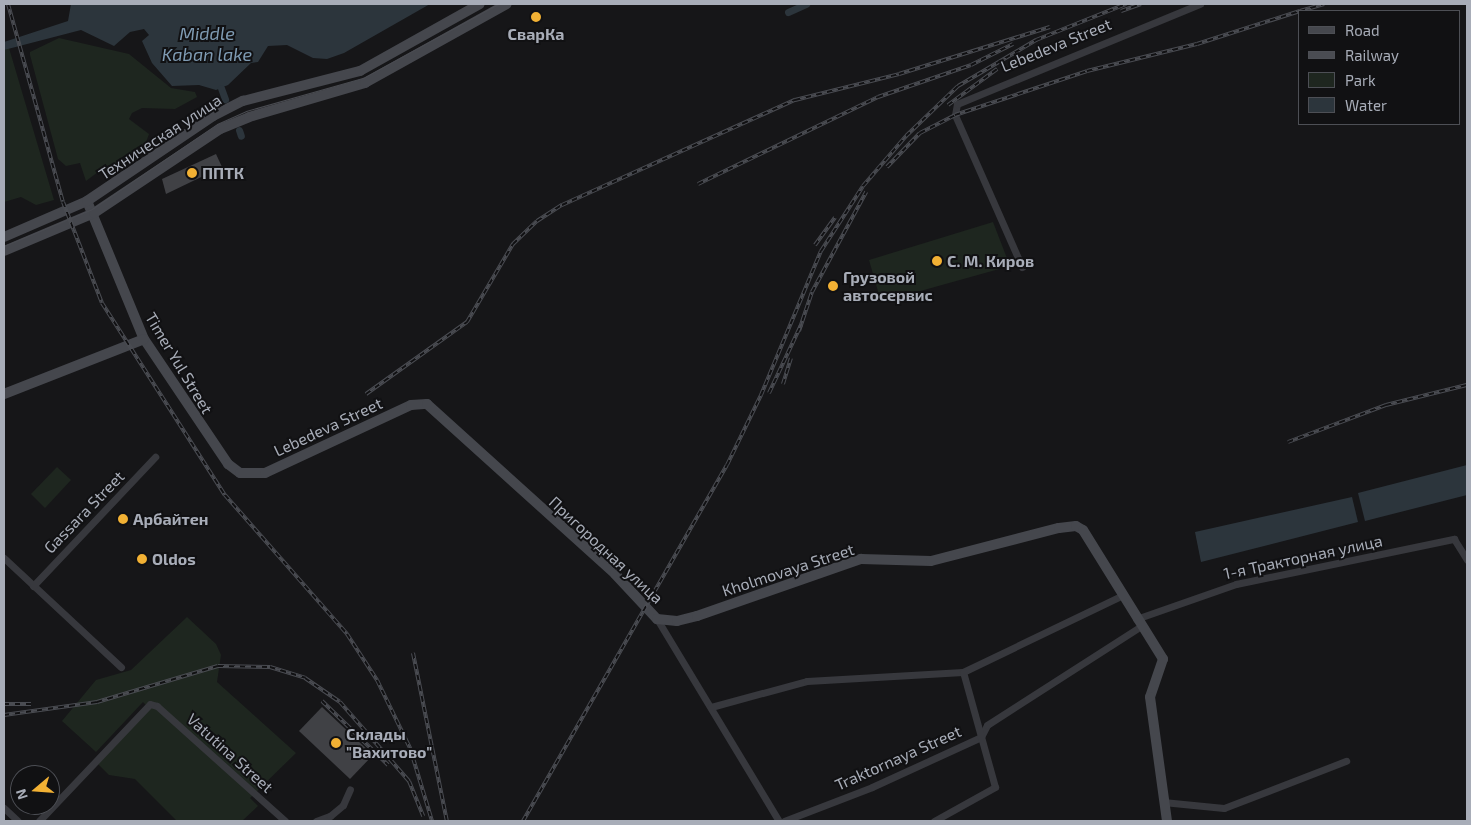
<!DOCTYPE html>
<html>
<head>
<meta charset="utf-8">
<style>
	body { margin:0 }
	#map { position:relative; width:1471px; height:825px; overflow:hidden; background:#161618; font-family:"Exo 2",sans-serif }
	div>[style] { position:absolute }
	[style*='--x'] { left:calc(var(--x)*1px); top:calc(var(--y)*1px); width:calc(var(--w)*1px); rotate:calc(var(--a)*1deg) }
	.green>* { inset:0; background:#1e261f }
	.water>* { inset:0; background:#2c353c }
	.canal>* { height:7px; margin:-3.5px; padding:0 3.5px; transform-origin:3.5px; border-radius:3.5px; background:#2c353c }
	.building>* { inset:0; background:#404145 }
	.street>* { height:7px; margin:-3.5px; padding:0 3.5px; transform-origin:3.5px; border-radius:3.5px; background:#37383d }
	.secondary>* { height:10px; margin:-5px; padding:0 5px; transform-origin:5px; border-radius:5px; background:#45474d }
	.tram>* { height:1px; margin:-0.5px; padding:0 0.5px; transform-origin:0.5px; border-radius:0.5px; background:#4a4c52 }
	.rail>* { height:4px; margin-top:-2px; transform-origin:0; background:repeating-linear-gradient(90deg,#111113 0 5.5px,#4a4c52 0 11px); box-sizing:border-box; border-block:1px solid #4a4c52 }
	.dots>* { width:14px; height:14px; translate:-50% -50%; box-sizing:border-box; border:2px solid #111113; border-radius:50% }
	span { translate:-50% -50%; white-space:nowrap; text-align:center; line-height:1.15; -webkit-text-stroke:4px #111113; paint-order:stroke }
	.poi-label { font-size:16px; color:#a8adb8; font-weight:700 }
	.left { translate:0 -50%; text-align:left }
	.street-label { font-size:16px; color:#a8adb8 }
	.water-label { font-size:18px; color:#7f9bb3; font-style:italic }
	.frame { position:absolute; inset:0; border:5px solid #a8adb8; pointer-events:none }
	.legend { position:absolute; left:1298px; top:10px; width:162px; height:115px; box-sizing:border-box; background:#111113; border:1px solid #4d4f55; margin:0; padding:6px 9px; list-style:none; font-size:15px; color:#a8adb8 }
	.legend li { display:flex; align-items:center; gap:10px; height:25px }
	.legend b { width:25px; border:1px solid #4d4f55 }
	.north { position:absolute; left:10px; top:765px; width:50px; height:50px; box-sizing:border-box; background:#111113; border:1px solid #4d4f55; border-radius:50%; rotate:252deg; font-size:14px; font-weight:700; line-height:20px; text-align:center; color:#a8adb8 }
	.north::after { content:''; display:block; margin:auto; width:18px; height:22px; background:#f2b134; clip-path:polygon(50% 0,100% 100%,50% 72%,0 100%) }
</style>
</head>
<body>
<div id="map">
	<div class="green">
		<i style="clip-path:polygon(59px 38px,129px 54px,171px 88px,195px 92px,197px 97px,175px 109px,142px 108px,132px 113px,129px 119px,149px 134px,145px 145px,129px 162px,106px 166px,86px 181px,80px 163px,66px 166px,58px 159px,30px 55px,30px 52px)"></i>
		<i style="clip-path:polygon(9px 48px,54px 200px,36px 205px,21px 197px,4px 202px,4px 50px)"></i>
		<i style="clip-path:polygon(993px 222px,1010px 266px,881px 302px,869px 260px)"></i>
		<i style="clip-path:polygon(57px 467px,71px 480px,45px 508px,31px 494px)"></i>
		<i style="clip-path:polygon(187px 617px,216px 644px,221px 655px,217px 682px,296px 753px,250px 798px,258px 806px,242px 821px,177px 821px,135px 779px,109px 775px,98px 764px,150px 709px,143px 702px,96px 752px,62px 721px,96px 680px,131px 670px)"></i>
	</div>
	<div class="water">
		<i style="clip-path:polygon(71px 4px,430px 4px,344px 53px,327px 59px,313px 58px,287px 45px,268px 46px,258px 62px,251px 63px,228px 85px,216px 90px,199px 85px,172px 86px,152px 63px,142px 41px,149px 35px,144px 29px,130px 32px,114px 46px,81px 30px,4px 50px,4px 42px,68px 21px)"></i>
		<i style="clip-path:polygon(1467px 465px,1467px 495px,1365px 521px,1358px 493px)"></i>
		<i style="clip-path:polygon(1352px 497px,1358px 522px,1201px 562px,1195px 532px)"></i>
	</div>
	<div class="canal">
		<i style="--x:788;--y:12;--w:20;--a:-24"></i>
		<i style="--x:221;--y:88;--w:12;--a:70"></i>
		<i style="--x:239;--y:130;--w:6;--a:72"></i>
	</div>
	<div class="building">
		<i style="clip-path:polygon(216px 154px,222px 167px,166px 194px,162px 179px)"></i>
		<i style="clip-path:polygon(322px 707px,373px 755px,350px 779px,299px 731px)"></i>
	</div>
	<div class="street">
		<i style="--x:1022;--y:267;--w:166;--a:-113.8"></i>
		<i style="--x:955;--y:115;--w:11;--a:-80"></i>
		<i style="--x:957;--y:104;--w:263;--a:-22.4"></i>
		<i style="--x:4;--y:558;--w:160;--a:43"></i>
		<i style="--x:33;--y:586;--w:178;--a:-46.6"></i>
		<i style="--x:657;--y:619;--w:236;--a:58.9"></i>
		<i style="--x:1136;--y:619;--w:106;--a:-19.3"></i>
		<i style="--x:1236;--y:584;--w:223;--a:-11.7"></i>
		<i style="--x:1454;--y:539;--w:25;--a:58"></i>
		<i style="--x:711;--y:707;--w:99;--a:-15.2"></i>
		<i style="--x:807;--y:681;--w:156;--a:-3.3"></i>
		<i style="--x:963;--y:672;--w:175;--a:-25.7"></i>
		<i style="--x:1163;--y:802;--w:61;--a:5.6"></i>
		<i style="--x:1224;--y:808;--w:131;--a:-21.1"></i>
		<i style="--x:4;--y:808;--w:19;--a:43"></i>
		<i style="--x:39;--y:821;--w:161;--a:-46.5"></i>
		<i style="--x:150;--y:704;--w:7;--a:16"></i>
		<i style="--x:157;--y:706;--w:172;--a:41.9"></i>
		<i style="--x:316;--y:821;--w:15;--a:-20"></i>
		<i style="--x:330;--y:816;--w:17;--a:-40"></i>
		<i style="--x:343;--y:805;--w:17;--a:-66"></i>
		<i style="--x:784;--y:821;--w:94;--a:-21.1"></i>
		<i style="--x:872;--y:787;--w:120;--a:-24.6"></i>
		<i style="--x:981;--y:737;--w:13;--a:-63"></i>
		<i style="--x:987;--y:725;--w:183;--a:-32.7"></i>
		<i style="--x:934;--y:821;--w:70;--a:-29.1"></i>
		<i style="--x:995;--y:787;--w:119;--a:-105.5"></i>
	</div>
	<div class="secondary">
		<i style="--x:87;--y:201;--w:149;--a:67.6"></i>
		<i style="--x:144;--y:339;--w:151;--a:56.1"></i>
		<i style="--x:228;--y:464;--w:15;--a:37"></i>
		<i style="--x:240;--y:473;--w:25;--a:0"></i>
		<i style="--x:265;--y:473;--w:161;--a:-25"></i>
		<i style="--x:411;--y:405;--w:16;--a:-4"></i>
		<i style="--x:427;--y:404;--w:253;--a:42.1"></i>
		<i style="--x:615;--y:574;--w:62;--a:47"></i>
		<i style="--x:657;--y:619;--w:20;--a:6"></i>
		<i style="--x:677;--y:621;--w:21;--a:-14"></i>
		<i style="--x:697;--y:616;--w:174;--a:-19.2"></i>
		<i style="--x:861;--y:559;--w:70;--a:1.6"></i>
		<i style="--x:931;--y:561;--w:132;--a:-14.5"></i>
		<i style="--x:1059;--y:528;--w:17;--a:-7"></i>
		<i style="--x:1076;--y:526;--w:8;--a:30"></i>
		<i style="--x:1083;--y:530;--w:152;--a:58.2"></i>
		<i style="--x:1163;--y:659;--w:40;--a:108.9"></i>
		<i style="--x:1150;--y:697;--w:125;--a:82.2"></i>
		<i style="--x:4;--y:237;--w:90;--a:-23.4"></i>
		<i style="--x:87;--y:201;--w:152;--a:-34"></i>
		<i style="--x:213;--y:116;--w:34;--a:-27"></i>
		<i style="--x:243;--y:101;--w:121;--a:-14.4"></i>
		<i style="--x:360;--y:71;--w:137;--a:-29.2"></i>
		<i style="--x:4;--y:251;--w:98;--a:-22.9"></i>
		<i style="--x:94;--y:213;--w:151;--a:-33.7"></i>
		<i style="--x:220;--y:129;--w:31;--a:-22"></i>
		<i style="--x:249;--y:117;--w:121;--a:-16.3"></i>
		<i style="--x:365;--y:83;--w:162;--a:-29.1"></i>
		<i style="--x:4;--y:394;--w:150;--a:-21.4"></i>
	</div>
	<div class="tram">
		<i style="--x:4;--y:246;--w:95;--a:-22.8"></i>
		<i style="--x:92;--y:209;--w:151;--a:-34.2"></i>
		<i style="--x:217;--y:124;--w:32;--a:-24"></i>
		<i style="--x:246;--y:111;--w:122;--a:-15.8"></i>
		<i style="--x:363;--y:78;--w:154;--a:-28.7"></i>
	</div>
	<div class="rail">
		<i style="--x:8;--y:4;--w:205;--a:74.5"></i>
		<i style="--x:63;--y:202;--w:108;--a:68.9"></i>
		<i style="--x:102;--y:303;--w:228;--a:57.4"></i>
		<i style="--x:225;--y:495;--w:185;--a:48.7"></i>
		<i style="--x:347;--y:634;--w:55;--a:56.9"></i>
		<i style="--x:377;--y:680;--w:76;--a:64.1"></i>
		<i style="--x:410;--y:748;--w:76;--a:73.2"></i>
		<i style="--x:1121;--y:11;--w:21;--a:-19"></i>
		<i style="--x:1300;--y:11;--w:25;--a:-16"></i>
		<i style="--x:948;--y:105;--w:61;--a:-36.3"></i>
		<i style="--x:887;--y:167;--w:47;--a:-45.9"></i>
		<i style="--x:920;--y:133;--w:39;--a:-27"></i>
		<i style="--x:955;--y:115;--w:139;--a:-18.4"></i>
		<i style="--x:1087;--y:71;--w:113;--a:-13.8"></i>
		<i style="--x:1197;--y:44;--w:108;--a:-17.8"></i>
		<i style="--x:698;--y:184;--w:200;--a:-25.8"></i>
		<i style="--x:878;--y:97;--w:98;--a:-19"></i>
		<i style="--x:971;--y:65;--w:47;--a:-26.6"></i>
		<i style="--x:815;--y:245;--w:34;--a:-54"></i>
		<i style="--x:799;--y:331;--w:41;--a:-71.6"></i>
		<i style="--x:812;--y:292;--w:114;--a:-61.6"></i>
		<i style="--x:783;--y:384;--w:27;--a:-73"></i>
		<i style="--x:769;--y:393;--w:75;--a:-64.8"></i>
		<i style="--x:366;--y:394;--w:124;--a:-35.5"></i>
		<i style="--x:467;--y:322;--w:91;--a:-59.5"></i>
		<i style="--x:513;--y:244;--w:33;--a:-44"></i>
		<i style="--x:537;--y:221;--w:30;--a:-33"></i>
		<i style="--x:562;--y:205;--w:256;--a:-24.3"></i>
		<i style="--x:795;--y:100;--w:107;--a:-14"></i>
		<i style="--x:899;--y:74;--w:158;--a:-17.3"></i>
		<i style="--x:1288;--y:442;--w:105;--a:-20.7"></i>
		<i style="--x:1386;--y:405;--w:83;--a:-13.9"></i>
		<i style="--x:413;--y:653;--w:171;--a:78.6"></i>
		<i style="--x:322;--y:701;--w:92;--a:44.1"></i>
		<i style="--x:4;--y:704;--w:27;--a:0"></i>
		<i style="--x:4;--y:715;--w:94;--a:-8"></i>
		<i style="--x:97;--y:702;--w:126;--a:-16.6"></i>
		<i style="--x:218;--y:666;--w:52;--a:1.1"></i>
		<i style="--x:270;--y:667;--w:37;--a:17"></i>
		<i style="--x:305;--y:678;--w:42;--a:34.4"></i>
		<i style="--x:340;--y:702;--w:105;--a:48.9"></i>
		<i style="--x:409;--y:781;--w:38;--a:68"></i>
		<i style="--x:523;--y:821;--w:410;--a:-60.2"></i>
		<i style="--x:727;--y:465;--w:78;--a:-64.1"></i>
		<i style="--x:761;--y:395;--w:156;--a:-67.4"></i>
		<i style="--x:821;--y:251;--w:77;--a:-57.1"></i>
		<i style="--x:863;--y:186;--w:66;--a:-49.3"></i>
		<i style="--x:906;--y:136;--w:72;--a:-43.9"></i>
		<i style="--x:958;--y:86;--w:91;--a:-30.5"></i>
		<i style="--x:1036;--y:40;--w:97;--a:-21.8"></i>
	</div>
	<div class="dots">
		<i style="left:536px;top:17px;background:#f2b134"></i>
		<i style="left:192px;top:173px;background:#f2b134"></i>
		<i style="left:937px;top:261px;background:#f2b134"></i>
		<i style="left:833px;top:286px;background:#f2b134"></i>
		<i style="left:123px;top:519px;background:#f2b134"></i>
		<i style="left:142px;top:559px;background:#f2b134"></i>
		<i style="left:336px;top:743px;background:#f2b134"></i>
	</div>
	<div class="poi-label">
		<span style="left:536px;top:34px">СварКа</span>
		<span class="left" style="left:202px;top:173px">ППТК</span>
		<span class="left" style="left:947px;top:261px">С. М. Киров</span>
		<span class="left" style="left:843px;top:286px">Грузовой<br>автосервис</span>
		<span class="left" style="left:133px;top:519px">Арбайтен</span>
		<span class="left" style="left:152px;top:559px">Oldos</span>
		<span class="left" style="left:346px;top:743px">Склады<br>"Вахитово"</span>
	</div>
	<div class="street-label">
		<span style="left:1056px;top:45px;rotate:-22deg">Lebedeva Street</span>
		<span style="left:160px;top:137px;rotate:-33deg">Техническая улица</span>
		<span style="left:179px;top:363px;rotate:59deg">Timer Yul Street</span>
		<span style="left:328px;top:427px;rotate:-25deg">Lebedeva Street</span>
		<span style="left:84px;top:512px;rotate:-46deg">Gassara Street</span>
		<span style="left:606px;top:550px;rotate:43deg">Пригородная улица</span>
		<span style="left:1303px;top:557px;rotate:-12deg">1-я Тракторная улица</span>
		<span style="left:788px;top:570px;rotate:-18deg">Kholmovaya Street</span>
		<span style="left:230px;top:753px;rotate:42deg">Vatutina Street</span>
		<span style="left:898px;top:758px;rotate:-24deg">Traktornaya Street</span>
	</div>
	<div class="water-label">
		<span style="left:207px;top:44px">Middle<br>Kaban lake</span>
	</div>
	<div class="frame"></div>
	<ul class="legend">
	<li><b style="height:6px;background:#45474d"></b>Road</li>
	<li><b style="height:6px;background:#4a4c52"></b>Railway</li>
	<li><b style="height:14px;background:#1e261f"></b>Park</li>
	<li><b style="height:14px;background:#2c353c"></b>Water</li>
	</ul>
	<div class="north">N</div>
</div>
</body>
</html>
